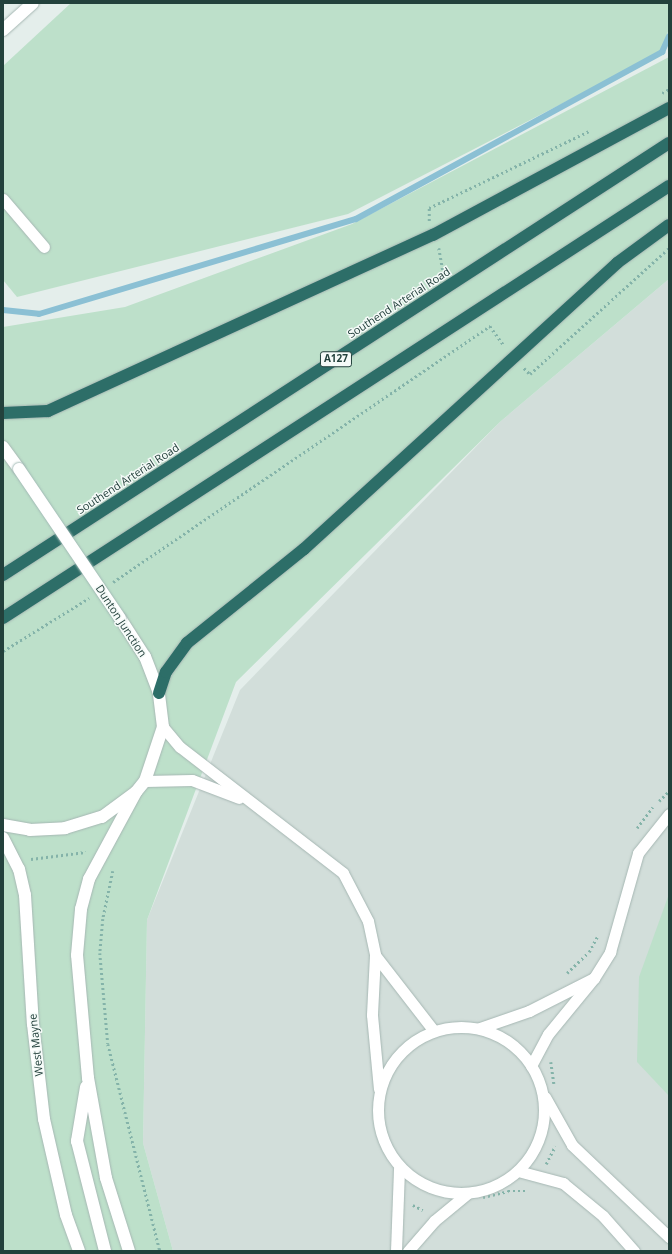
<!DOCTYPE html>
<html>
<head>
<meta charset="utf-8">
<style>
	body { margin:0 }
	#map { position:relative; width:672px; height:1254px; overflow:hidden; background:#e4eeeb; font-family:"Open Sans",sans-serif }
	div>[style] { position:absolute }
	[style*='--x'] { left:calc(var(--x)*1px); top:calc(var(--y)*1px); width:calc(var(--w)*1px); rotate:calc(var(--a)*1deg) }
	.built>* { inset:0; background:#d2deda }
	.green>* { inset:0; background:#bde0ca }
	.stream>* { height:6px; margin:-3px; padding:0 3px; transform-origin:3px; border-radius:3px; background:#8bc0d4 }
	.path>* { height:2.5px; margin-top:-1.25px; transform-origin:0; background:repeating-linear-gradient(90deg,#84b3a9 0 2px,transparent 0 5px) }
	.roads { filter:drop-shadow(0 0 1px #a6b7b3) drop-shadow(0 0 1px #a6b7b3) }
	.lane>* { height:11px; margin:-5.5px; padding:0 5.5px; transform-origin:5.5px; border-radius:5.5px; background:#fff }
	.lane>.ring { margin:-5.5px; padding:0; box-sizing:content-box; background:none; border:11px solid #fff; border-radius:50% }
	.secondary>* { height:12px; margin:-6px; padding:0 6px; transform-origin:6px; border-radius:6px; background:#fff }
	.highway>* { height:12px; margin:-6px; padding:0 6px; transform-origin:6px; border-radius:6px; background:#2d6e68 }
	.bridges { filter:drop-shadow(0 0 1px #a2bab5) drop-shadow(0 0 1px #a2bab5) }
	.secondary-bridge>* { height:12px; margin:-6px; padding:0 6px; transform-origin:6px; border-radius:6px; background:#fff }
	span { translate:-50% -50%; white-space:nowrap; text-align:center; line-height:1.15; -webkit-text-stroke:3px #f5faf8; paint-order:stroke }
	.shield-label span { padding:1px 3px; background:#f5faf8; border:1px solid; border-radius:3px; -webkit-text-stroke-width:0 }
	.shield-label { font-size:10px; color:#23413c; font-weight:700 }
	.street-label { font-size:11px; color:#23413c }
	.frame { position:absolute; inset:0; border:4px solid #23413c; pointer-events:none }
</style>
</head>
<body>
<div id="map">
	<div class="built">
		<i style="clip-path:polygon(669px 279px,669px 1251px,173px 1251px,143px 1143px,147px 920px,240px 690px,501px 421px)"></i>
	</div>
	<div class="green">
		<i style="clip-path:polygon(71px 3px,669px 3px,669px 28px,662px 52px,348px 214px,17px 297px,3px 280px,3px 66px)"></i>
		<i style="clip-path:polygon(669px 57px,669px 279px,501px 421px,236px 682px,147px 920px,143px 1143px,173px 1251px,3px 1251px,3px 327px,125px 307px,352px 224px)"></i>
		<i style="clip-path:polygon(669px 894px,669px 1096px,637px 1062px,639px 977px)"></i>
	</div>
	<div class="stream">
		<i style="--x:3;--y:310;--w:36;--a:6"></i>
		<i style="--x:39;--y:314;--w:331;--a:-16.7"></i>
		<i style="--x:356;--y:219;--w:349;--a:-28.6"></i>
		<i style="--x:662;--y:52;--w:17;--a:-66"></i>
	</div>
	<div class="path">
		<i style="--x:662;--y:93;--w:8;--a:-30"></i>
		<i style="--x:429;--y:221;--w:13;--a:-90"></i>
		<i style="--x:429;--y:208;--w:178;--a:-25.7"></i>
		<i style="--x:439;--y:248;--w:22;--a:80"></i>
		<i style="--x:524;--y:368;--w:8;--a:45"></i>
		<i style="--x:530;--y:374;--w:188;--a:-42.2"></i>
		<i style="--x:113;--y:582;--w:456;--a:-34.2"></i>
		<i style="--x:490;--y:326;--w:24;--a:54"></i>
		<i style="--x:3;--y:651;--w:101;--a:-31.6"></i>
		<i style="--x:659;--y:801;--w:14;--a:-45"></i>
		<i style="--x:637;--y:828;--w:26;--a:-53"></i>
		<i style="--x:31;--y:859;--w:55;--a:-7.3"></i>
		<i style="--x:113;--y:871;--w:49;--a:101.8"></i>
		<i style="--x:103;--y:919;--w:34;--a:95"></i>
		<i style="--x:100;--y:953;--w:91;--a:85"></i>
		<i style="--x:108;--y:1044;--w:213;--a:75.9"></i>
		<i style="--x:567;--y:973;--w:30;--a:-44"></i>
		<i style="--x:589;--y:952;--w:17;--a:-62"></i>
		<i style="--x:551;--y:1062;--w:22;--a:82"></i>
		<i style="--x:546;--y:1164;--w:20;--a:-63"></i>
		<i style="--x:483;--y:1197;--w:26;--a:-13"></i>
		<i style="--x:508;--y:1191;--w:19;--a:0"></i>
		<i style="--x:413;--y:1205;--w:11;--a:27"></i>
		<i style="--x:533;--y:1251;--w:6;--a:0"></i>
	</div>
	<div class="roads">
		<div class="lane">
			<i style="--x:3;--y:199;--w:63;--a:49.5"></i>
			<i style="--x:163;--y:727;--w:26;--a:50"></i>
			<i style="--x:180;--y:747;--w:206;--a:37.7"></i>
			<i style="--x:343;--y:873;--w:54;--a:62.5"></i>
			<i style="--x:368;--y:921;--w:35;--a:78"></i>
			<i style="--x:375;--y:955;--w:60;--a:92.9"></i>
			<i style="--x:372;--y:1015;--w:74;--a:84.6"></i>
			<i style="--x:145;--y:781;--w:47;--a:-1.2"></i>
			<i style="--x:192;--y:780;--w:50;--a:21"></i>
			<i style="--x:375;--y:955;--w:96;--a:52.2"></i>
			<i style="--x:594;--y:978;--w:31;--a:-58"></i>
			<i style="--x:610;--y:952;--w:103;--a:-74.2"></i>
			<i style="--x:638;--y:853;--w:50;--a:-51.5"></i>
			<i class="ring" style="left:378px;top:1027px;width:155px;height:155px"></i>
			<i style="--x:480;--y:1028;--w:52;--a:-19.1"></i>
			<i style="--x:529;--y:1011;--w:73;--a:-26.9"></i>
			<i style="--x:594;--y:978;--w:72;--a:129.4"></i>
			<i style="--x:548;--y:1034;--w:36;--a:118"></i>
			<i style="--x:545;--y:1097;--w:55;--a:60.6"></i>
			<i style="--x:572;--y:1145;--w:134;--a:43.5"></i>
			<i style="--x:518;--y:1171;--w:47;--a:14.9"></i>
			<i style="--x:563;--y:1183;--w:52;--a:39.5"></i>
			<i style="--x:603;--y:1216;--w:47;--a:48.5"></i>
			<i style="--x:396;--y:1251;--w:83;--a:-87.9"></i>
			<i style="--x:408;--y:1251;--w:40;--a:-49"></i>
			<i style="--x:434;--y:1221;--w:44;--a:-39.5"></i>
		</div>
		<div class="secondary">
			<i style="--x:3;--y:30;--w:40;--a:-42"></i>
			<i style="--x:3;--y:447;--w:27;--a:54"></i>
			<i style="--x:3;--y:825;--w:27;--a:10"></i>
			<i style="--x:30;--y:830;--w:35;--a:-3"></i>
			<i style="--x:65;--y:828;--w:39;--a:-17"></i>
			<i style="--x:102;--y:817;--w:42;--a:-36.3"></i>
			<i style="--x:136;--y:792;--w:14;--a:-51"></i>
			<i style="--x:145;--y:781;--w:57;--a:-71.6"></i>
			<i style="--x:163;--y:727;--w:34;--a:-97"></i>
			<i style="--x:159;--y:693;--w:39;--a:-111"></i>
			<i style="--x:145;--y:657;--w:46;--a:-122.7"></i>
			<i style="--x:3;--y:838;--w:35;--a:63"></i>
			<i style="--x:19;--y:869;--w:27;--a:77"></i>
			<i style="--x:25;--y:895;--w:129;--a:86.5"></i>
			<i style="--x:33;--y:1024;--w:96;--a:83.4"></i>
			<i style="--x:44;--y:1119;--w:98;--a:77.1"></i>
			<i style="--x:66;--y:1215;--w:38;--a:70"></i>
			<i style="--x:86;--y:1087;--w:55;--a:99.5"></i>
			<i style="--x:77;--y:1141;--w:114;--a:75.7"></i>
			<i style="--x:129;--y:1251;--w:77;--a:-107.5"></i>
			<i style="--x:106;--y:1178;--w:102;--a:-100.2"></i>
			<i style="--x:88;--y:1078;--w:123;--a:-95.1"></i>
			<i style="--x:77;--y:955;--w:46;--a:-85"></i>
			<i style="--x:81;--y:909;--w:31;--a:-75"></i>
			<i style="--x:89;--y:879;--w:99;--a:-61.6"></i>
		</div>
		<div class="highway">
			<i style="--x:3;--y:413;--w:45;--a:-2.5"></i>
			<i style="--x:48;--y:411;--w:423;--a:-24.6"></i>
			<i style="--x:433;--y:235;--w:268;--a:-28.3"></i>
			<i style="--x:3;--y:575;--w:794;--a:-32.97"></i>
			<i style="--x:3;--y:618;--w:794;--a:-32.97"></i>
			<i style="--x:159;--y:693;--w:22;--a:-72"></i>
			<i style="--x:166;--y:672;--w:36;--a:-54"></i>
			<i style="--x:187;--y:643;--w:150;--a:-38.8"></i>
			<i style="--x:304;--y:549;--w:424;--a:-42.4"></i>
			<i style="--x:617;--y:263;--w:64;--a:-36.2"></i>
		</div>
	</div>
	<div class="bridges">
		<div class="secondary-bridge">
			<i style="--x:19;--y:469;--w:180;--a:55.9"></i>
		</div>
	</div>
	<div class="shield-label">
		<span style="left:336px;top:359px">A127</span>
	</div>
	<div class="street-label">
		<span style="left:399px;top:303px;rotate:-33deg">Southend Arterial Road</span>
		<span style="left:128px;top:479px;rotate:-33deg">Southend Arterial Road</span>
		<span style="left:121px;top:621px;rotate:57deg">Dunton Junction</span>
		<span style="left:36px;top:1045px;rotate:-96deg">West Mayne</span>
	</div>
	<div class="frame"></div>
</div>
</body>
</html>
